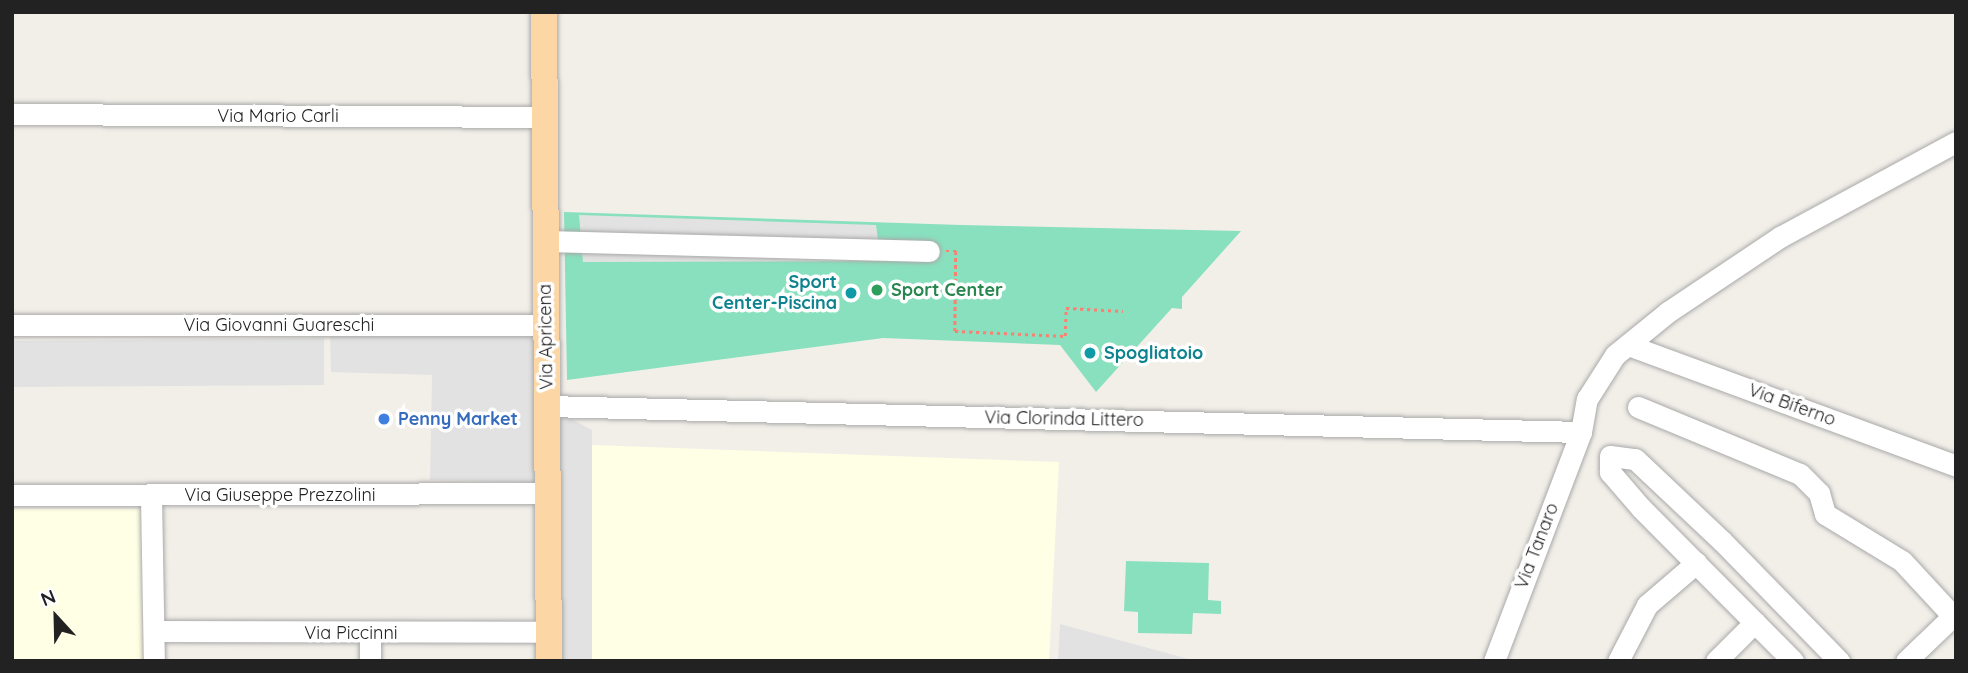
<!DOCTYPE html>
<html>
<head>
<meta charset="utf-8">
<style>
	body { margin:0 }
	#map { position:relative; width:1968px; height:673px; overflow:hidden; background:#f2efe9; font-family:Quicksand,sans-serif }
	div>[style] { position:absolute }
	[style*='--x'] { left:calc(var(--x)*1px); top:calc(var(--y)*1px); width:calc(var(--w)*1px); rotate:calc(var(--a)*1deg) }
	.education>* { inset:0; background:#ffffe5 }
	.pitch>* { inset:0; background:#88e0be }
	.parking>* { inset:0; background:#e2e2e2 }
	.path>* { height:2.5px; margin-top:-1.25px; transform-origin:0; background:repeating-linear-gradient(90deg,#fa8072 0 3.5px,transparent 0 7px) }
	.roads { filter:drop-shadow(0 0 2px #a9a9a9) drop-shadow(0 0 2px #a9a9a9) }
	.minor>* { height:21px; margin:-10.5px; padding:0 10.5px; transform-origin:10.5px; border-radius:10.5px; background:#fff }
	.major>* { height:26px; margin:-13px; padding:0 13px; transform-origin:13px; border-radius:13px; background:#fcd6a4 }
	.dots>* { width:19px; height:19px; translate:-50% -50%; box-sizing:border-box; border:4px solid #fff; border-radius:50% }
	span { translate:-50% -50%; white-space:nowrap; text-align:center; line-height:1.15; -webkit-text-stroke:7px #fff; paint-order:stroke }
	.street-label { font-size:18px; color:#222 }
	.culture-label { font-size:18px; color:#0d838f; font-weight:700 }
	.right { translate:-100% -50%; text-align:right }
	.left { translate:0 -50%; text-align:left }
	.leisure-label { font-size:18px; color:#27864d; font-weight:700 }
	.shop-label { font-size:18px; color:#366cbe; font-weight:700 }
	.frame { position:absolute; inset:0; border:14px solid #222; pointer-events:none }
	.north { position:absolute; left:21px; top:582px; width:70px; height:70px; -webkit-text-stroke:5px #fff; paint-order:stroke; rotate:338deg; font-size:19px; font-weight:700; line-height:28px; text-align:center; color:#222 }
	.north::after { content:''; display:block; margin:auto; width:24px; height:32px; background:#222; clip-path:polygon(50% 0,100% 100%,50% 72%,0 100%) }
</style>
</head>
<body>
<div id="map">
	<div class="education">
		<i style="clip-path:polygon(592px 445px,1059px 462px,1049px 661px,592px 661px)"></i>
		<i style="clip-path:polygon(12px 509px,142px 509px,145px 661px,12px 661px)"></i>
	</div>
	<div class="pitch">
		<i style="clip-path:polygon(564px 212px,961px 225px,1241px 231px,1182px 297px,1182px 309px,1172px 308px,1096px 392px,1060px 345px,883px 338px,567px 380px)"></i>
		<i style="clip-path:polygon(1126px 561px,1209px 563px,1208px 600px,1221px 601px,1221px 614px,1193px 613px,1192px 634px,1138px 633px,1138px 612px,1124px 611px)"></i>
	</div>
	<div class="parking">
		<i style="clip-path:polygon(579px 215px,876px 225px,881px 261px,583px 262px)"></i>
		<i style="clip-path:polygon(330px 329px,541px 329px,542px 482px,430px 480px,432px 375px,331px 372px)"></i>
		<i style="clip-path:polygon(324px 338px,324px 385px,12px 387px,12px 341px)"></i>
		<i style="clip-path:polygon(547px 406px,592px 430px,592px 661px,555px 661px)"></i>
		<i style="clip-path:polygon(1060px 624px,1196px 661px,1058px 661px)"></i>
	</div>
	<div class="path">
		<i style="--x:946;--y:251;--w:10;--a:0"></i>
		<i style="--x:956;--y:251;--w:80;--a:90.7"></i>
		<i style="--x:955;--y:331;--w:110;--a:2.6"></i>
		<i style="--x:1065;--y:336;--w:28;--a:-88"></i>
		<i style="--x:1066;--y:308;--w:57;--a:3"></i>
	</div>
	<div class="roads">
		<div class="minor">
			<i style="--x:12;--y:114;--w:533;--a:0.32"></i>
			<i style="--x:546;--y:241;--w:383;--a:1.5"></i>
			<i style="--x:12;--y:325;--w:534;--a:0"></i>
			<i style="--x:1628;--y:345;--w:350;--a:20.2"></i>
			<i style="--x:547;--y:406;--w:1034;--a:1.44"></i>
			<i style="--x:1638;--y:407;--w:175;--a:22.5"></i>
			<i style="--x:1800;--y:474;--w:27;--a:45"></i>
			<i style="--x:1819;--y:493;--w:22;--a:74"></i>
			<i style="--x:1825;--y:514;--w:90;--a:31.4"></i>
			<i style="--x:1902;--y:561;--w:75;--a:47.2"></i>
			<i style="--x:12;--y:495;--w:535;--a:-0.21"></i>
			<i style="--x:151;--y:496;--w:165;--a:89"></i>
			<i style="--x:154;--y:631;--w:395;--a:0.1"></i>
			<i style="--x:370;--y:634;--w:27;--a:90"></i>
			<i style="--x:1494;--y:661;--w:245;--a:-69.2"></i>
			<i style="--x:1581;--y:432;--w:34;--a:-80"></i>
			<i style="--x:1587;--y:399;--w:52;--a:-57.5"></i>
			<i style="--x:1615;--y:355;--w:68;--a:-39.1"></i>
			<i style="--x:1668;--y:312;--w:135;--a:-33.8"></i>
			<i style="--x:1780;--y:237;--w:200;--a:-28.4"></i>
			<i style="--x:1618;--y:661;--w:63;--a:-62.6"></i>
			<i style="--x:1647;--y:605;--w:65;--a:-40.6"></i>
			<i style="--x:1716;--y:661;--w:55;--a:-45"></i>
			<i style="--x:1793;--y:661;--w:216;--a:-134.8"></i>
			<i style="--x:1641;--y:508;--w:48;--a:-130.7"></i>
			<i style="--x:1610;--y:472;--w:16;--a:-90"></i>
			<i style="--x:1610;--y:456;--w:25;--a:7"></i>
			<i style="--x:1635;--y:459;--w:120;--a:43.3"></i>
			<i style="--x:1722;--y:541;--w:168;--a:45.7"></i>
			<i style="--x:1906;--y:661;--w:69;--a:-43.8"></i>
		</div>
		<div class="major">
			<i style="--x:544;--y:12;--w:649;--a:89.56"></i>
		</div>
	</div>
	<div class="dots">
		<i style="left:877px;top:290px;background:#2e9e5b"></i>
		<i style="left:851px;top:293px;background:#0f9aa8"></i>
		<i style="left:1090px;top:353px;background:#0f9aa8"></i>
		<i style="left:384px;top:419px;background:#3f7fe0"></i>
	</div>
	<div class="street-label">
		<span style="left:278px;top:116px">Via Mario Carli</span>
		<span style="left:279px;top:325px">Via Giovanni Guareschi</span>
		<span style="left:546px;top:337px;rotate:-91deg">Via Apricena</span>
		<span style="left:1792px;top:405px;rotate:20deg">Via Biferno</span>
		<span style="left:1064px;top:419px;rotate:1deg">Via Clorinda Littero</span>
		<span style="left:280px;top:495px">Via Giuseppe Prezzolini</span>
		<span style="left:1537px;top:546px;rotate:-69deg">Via Tanaro</span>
		<span style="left:351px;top:633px">Via Piccinni</span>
	</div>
	<div class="culture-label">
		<span class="right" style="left:837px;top:293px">Sport<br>Center-Piscina</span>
		<span class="left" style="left:1104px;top:353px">Spogliatoio</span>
	</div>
	<div class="leisure-label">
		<span class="left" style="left:891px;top:290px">Sport Center</span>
	</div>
	<div class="shop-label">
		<span class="left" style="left:398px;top:419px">Penny Market</span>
	</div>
	<div class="frame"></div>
	<div class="north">N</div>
</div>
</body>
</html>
